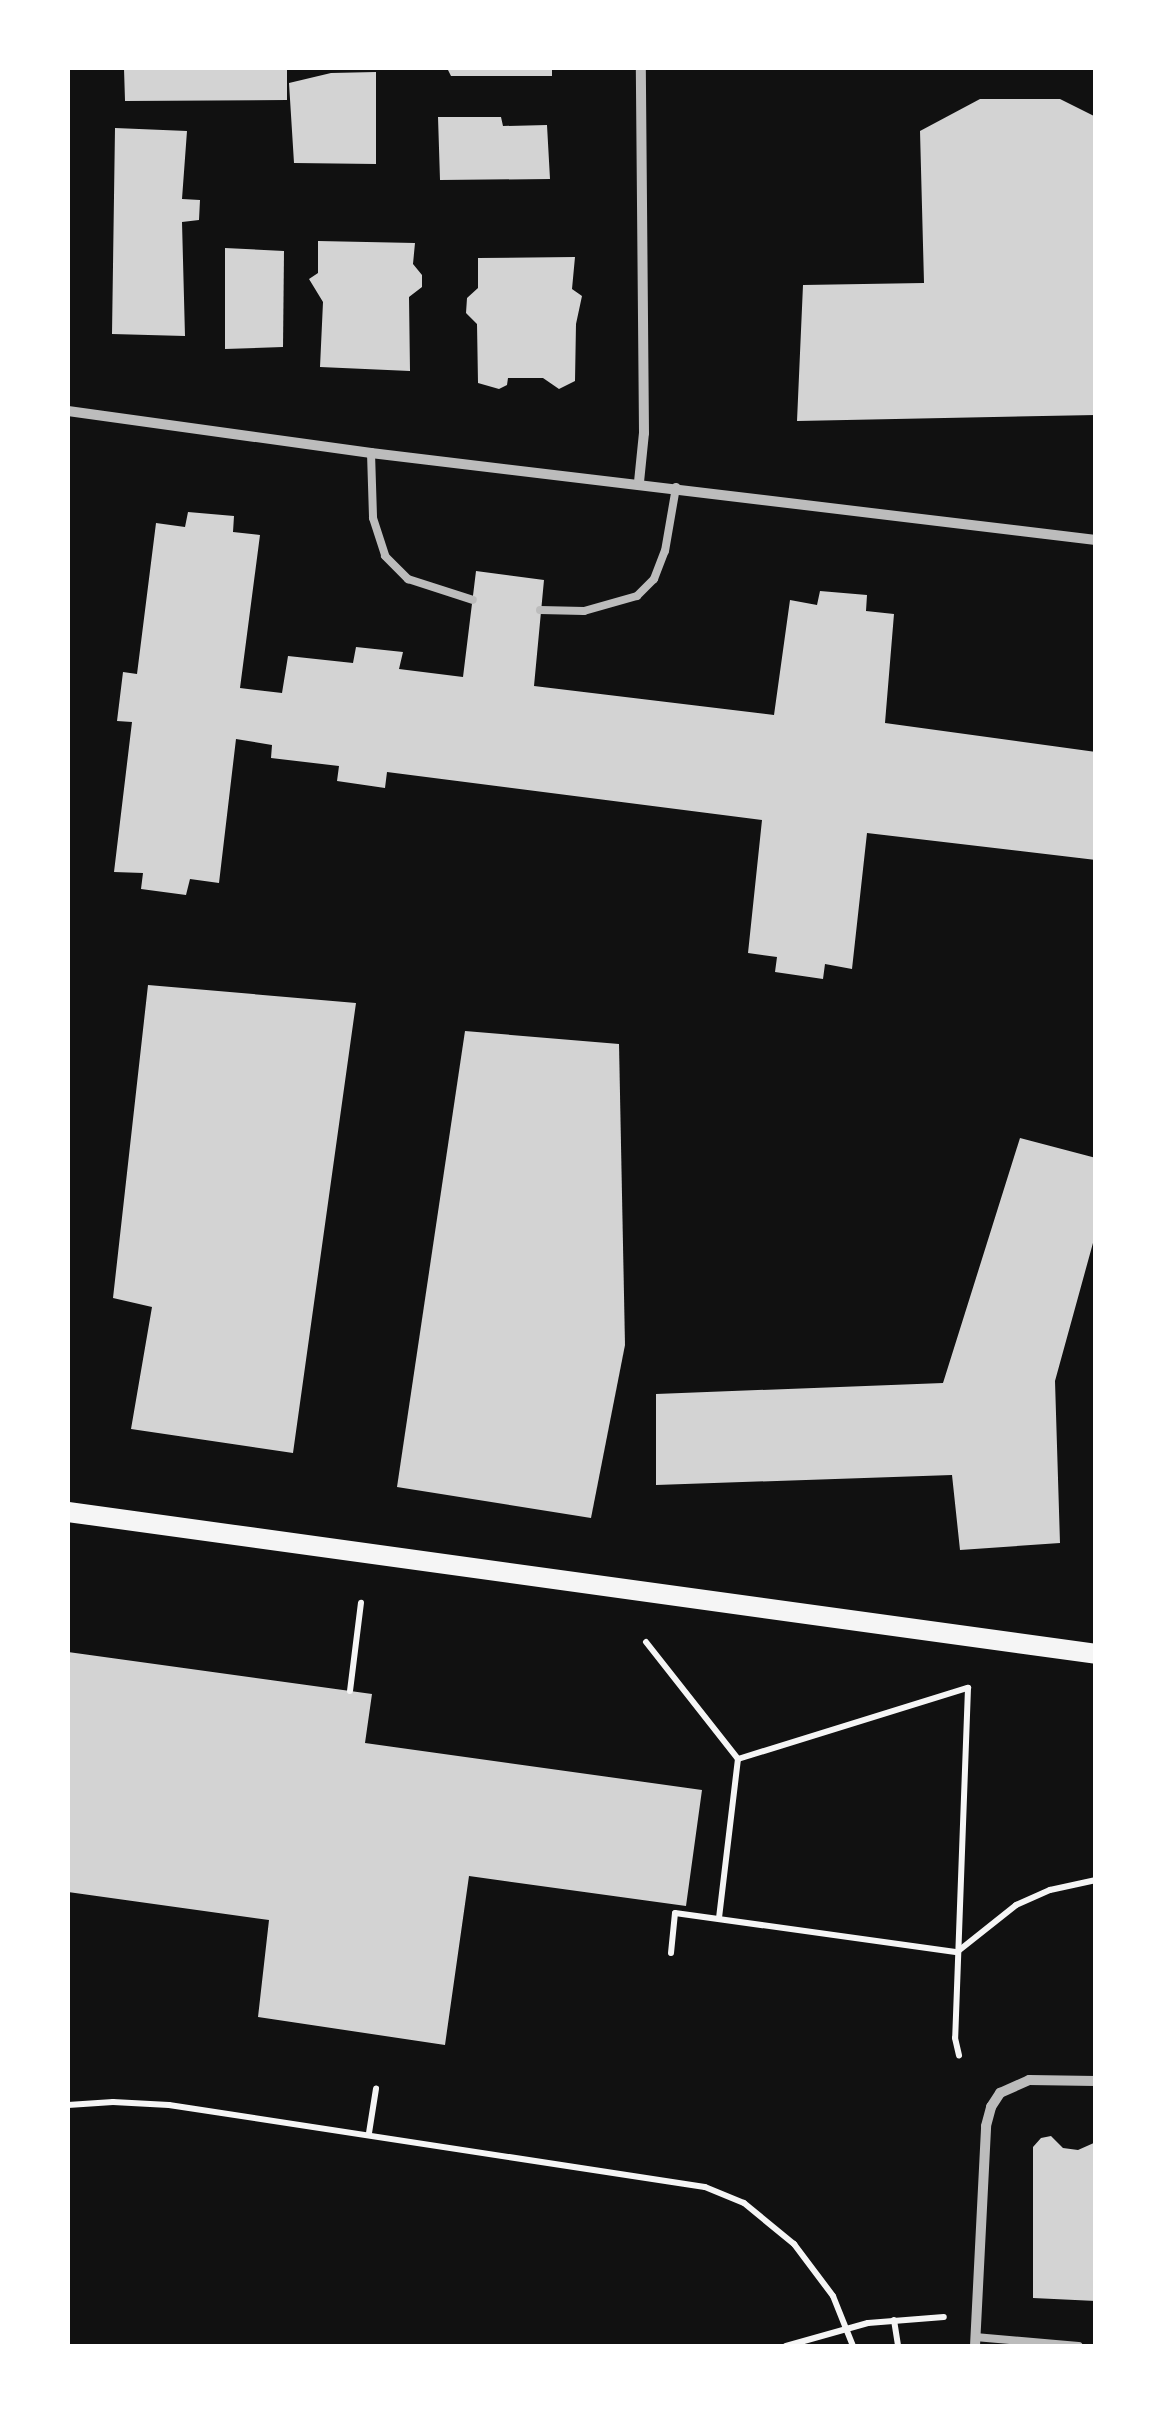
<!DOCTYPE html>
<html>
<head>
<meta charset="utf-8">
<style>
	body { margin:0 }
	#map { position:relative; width:1163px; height:2414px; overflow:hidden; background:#111; font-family:Commissioner,sans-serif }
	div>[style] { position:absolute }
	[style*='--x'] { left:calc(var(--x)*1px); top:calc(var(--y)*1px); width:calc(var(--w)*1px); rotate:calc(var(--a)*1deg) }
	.building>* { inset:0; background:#d3d3d3 }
	.path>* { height:6px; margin:-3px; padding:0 3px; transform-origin:3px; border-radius:3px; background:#f5f5f5 }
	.service>* { height:8px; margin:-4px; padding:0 4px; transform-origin:4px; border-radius:4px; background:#bcbcbc }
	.minor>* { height:10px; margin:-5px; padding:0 5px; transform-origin:5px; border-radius:5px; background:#bcbcbc }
	.secondary>* { height:20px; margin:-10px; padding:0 10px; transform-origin:10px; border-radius:10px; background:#f5f5f5 }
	span { translate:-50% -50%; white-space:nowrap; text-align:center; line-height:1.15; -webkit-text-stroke:8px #fff; paint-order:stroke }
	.frame { position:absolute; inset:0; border:70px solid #fff; pointer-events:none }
</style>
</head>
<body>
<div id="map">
	<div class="building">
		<i style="clip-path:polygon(124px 68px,287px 68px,287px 100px,125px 101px)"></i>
		<i style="clip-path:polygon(447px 68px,552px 68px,552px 76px,451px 76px)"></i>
		<i style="clip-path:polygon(376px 72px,376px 164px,294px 163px,289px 83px,331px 73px)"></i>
		<i style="clip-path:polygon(980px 99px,1060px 99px,1096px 117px,1096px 415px,797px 421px,803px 285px,924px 283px,920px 131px)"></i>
		<i style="clip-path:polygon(438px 117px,501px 117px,503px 126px,547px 125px,550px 179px,440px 180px)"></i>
		<i style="clip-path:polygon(115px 128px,187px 131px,182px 199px,200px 200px,199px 220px,182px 222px,185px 336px,112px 334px)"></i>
		<i style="clip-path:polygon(318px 241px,415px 243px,413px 264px,422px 275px,422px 287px,409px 297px,410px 371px,320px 367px,323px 302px,309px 279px,318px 273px)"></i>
		<i style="clip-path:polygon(225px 248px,284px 251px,283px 347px,225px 349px)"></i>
		<i style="clip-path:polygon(575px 257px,572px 289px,582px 296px,576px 324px,575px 381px,559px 389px,543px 378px,508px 378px,507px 385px,499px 389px,478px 383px,477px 324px,466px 313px,467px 298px,478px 288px,478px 258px)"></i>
		<i style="clip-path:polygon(188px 512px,234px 516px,233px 532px,260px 535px,240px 688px,282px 693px,288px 656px,353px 663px,356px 647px,403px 652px,399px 669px,463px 677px,476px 571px,544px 580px,534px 686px,774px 715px,790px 600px,817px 605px,820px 591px,867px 595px,866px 611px,894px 614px,885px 723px,1096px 752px,1096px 860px,867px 833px,852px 969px,825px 964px,823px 979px,775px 972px,777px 957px,748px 953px,762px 820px,387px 772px,385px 788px,337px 781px,339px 766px,271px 758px,272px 745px,236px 739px,219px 883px,190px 879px,186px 895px,141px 889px,143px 873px,114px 872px,132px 722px,117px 721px,123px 672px,137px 674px,156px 523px,185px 527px)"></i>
		<i style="clip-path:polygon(148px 985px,356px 1003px,293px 1453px,131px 1429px,152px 1307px,113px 1298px)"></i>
		<i style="clip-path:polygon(465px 1031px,619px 1044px,625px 1345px,591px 1518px,397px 1487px)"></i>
		<i style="clip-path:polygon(1020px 1138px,1096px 1158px,1096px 1232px,1055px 1381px,1060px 1543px,960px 1550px,952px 1475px,656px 1485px,656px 1394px,943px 1383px)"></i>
		<i style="clip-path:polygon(68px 1652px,372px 1694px,365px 1743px,702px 1790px,686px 1906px,469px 1876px,445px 2045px,258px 2017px,269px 1920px,68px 1892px)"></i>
		<i style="clip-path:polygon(1051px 2136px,1063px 2148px,1078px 2150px,1096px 2142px,1096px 2301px,1033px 2298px,1033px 2147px,1041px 2138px)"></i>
	</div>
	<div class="path">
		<i style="--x:646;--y:1642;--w:149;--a:51.8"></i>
		<i style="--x:738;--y:1759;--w:241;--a:-17.2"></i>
		<i style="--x:968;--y:1688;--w:350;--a:92.1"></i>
		<i style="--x:955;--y:2038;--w:18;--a:77"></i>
		<i style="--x:350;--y:1691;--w:89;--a:-82.9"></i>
		<i style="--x:719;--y:1918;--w:160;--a:-83.2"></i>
		<i style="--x:671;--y:1953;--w:40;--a:-84.3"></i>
		<i style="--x:675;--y:1913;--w:285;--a:7.9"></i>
		<i style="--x:957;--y:1952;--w:75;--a:-38.5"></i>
		<i style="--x:1016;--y:1905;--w:37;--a:-24"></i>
		<i style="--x:1050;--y:1890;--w:47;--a:-12.3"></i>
		<i style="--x:68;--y:2105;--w:45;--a:-3.8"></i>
		<i style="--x:113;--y:2102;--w:56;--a:3.1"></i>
		<i style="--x:169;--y:2105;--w:542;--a:8.7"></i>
		<i style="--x:705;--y:2187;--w:42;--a:22.3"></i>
		<i style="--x:744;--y:2203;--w:65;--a:39.4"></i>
		<i style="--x:794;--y:2244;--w:65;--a:53.1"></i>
		<i style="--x:833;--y:2296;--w:54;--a:68.2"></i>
		<i style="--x:369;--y:2133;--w:45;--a:-81"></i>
		<i style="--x:894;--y:2320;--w:26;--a:81"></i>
		<i style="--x:786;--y:2346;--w:85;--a:-15.7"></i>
		<i style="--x:868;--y:2323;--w:76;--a:-4.5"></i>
	</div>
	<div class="service">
		<i style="--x:371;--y:453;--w:65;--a:88.2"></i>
		<i style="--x:373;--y:518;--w:40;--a:72"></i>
		<i style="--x:385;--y:556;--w:33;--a:45"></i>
		<i style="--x:408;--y:579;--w:68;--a:17.9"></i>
		<i style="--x:540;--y:610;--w:44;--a:1.3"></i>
		<i style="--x:584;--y:611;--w:55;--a:-15.8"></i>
		<i style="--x:637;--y:596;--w:24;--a:-45"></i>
		<i style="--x:654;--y:579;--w:30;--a:-69"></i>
		<i style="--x:665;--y:551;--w:65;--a:-80.2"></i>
		<i style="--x:975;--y:2337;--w:104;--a:4.9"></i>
	</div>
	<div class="minor">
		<i style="--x:68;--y:411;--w:306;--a:7.9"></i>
		<i style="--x:371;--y:453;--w:730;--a:6.84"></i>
		<i style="--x:639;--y:482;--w:49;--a:-84.2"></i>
		<i style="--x:644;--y:433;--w:365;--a:-90.5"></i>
		<i style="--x:975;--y:2346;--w:220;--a:-87.1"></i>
		<i style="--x:986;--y:2126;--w:20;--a:-75"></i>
		<i style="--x:991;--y:2107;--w:17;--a:-57"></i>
		<i style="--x:1000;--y:2093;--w:32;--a:-24"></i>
		<i style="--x:1029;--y:2080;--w:67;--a:0.9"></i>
	</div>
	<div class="secondary">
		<i style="--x:68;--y:1512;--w:1038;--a:7.86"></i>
	</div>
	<div class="frame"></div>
</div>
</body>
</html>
